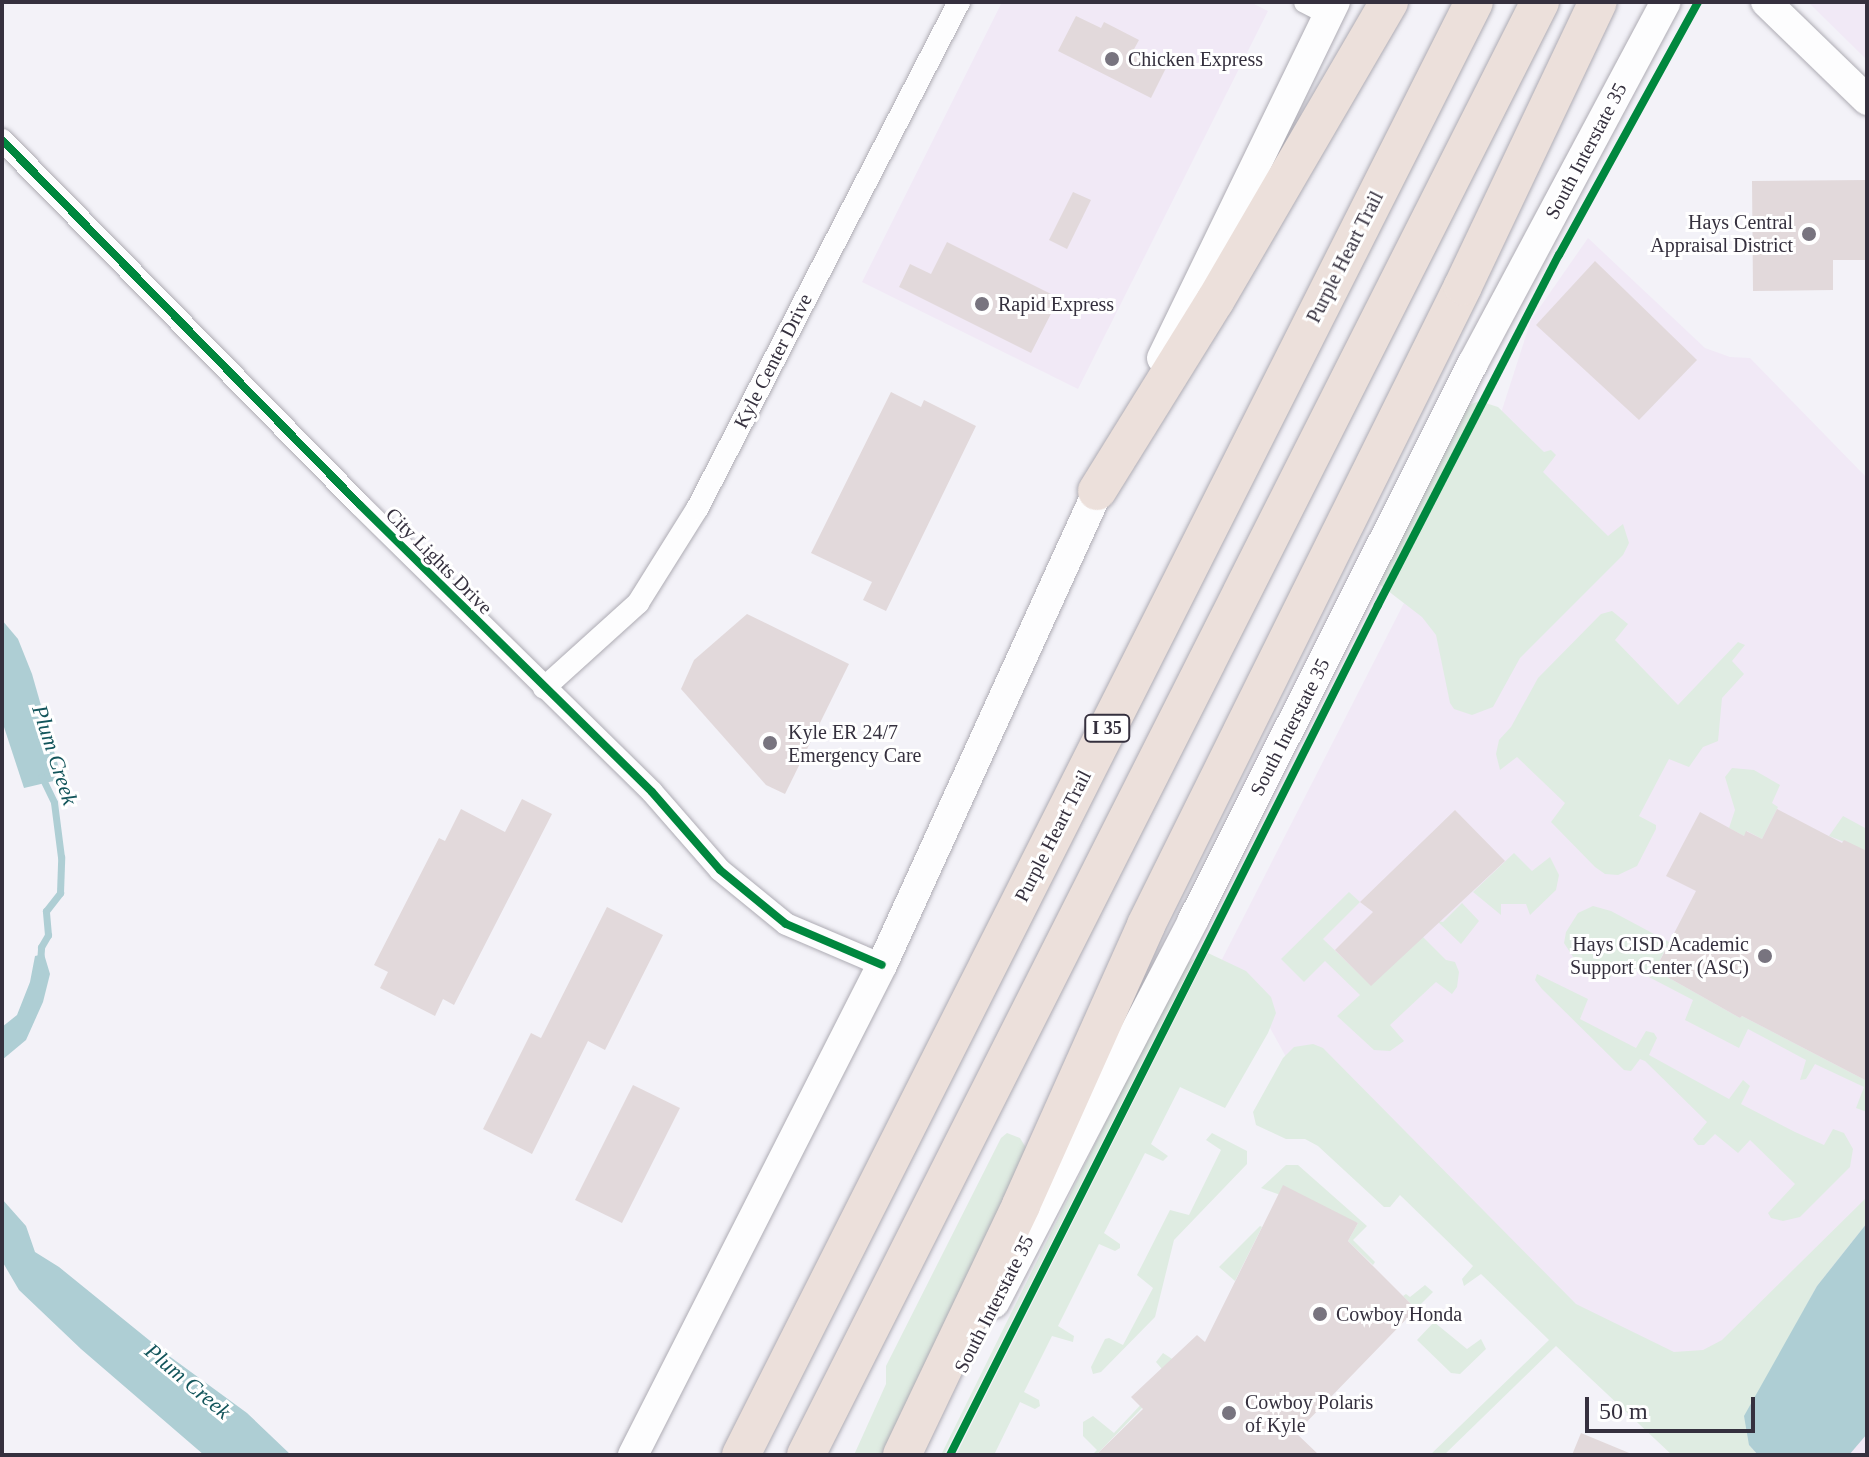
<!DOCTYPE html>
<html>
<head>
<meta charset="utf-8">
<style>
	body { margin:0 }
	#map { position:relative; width:1869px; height:1457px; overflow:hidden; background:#f3f2f8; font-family:Georgia,serif }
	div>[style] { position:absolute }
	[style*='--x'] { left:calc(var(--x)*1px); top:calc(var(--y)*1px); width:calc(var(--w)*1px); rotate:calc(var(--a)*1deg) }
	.commercial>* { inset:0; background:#f1e9f6 }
	.green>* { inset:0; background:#dfece2 }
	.water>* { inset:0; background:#aeced4 }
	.stream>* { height:7px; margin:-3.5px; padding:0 3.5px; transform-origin:3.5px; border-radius:3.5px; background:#aeced4 }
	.building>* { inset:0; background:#e2d9db }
	.roads { filter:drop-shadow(0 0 2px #aeacb4) drop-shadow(0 0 2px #aeacb4) }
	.street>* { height:22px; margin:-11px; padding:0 11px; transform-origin:11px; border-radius:11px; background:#fdfdfe }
	.secondary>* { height:30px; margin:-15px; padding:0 15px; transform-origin:15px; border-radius:15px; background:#fdfdfe }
	.highway>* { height:38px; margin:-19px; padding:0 19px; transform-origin:19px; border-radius:19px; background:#ece0db }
	.cycleway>* { height:8px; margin:-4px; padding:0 4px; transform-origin:4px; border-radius:4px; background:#00873e }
	.dots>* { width:22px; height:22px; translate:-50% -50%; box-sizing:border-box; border:4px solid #fff; border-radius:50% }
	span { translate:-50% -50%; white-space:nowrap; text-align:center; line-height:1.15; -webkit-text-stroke:6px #fff; paint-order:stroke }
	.shield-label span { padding:2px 6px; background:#fff; border:2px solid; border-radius:6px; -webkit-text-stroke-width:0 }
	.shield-label { font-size:18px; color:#35303e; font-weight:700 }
	.poi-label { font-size:20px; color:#35303e }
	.left { translate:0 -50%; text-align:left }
	.right { translate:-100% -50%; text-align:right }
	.street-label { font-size:20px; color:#35303e }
	.water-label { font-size:22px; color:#13555b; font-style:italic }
	.frame { position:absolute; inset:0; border:4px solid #35303e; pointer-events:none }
	.scale { position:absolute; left:1585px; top:1397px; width:170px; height:36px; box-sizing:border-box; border:4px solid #35303e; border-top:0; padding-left:10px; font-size:24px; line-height:28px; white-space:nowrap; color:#35303e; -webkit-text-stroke:6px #fff; paint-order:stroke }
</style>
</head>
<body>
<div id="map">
	<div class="commercial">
		<i style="clip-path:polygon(1002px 2px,1250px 2px,1268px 11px,1078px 389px,862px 282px)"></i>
		<i style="clip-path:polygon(1808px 2px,1867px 2px,1867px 60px)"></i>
		<i style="clip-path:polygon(1588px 238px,1705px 348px,1730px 357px,1750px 358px,1867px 478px,1867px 1455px,1676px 1455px,1292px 1068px,1269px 1026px,1215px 973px,1501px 413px,1531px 320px)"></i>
	</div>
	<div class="green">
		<i style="clip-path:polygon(1479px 401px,1498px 407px,1544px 452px,1551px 450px,1556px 455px,1543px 472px,1608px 536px,1623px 524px,1629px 543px,1623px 555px,1520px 658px,1493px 707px,1472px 715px,1454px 709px,1450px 703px,1436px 635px,1422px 617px,1379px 584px,1467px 406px)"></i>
		<i style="clip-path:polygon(1612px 611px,1628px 624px,1615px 640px,1678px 705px,1738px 642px,1745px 645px,1732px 661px,1744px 674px,1722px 698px,1718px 741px,1703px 747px,1689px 767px,1669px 759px,1639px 816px,1656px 825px,1656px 829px,1637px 866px,1618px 875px,1605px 874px,1595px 867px,1551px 822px,1565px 803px,1517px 757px,1500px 770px,1496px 754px,1499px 740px,1511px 727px,1538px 678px,1601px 614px)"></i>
		<i style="clip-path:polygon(1732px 768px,1754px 770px,1780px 785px,1772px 803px,1778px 807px,1762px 839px,1747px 831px,1744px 836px,1729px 828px,1735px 810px,1725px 777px)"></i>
		<i style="clip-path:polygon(1843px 816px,1867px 829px,1867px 851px,1829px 836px)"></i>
		<i style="clip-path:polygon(1514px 853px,1532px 871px,1550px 857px,1559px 875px,1556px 890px,1530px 915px,1526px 904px,1501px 904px,1501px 915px,1473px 892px)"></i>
		<i style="clip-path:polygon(1349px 892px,1360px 902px,1323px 939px,1371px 985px,1422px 936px,1446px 960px,1455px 962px,1459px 972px,1457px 987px,1452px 994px,1436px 982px,1390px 1025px,1404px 1041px,1390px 1051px,1374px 1050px,1337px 1016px,1360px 995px,1325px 961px,1304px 982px,1281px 959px)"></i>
		<i style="clip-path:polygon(1462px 903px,1479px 921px,1461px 944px,1437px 921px,1443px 922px)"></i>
		<i style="clip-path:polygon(1593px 906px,1611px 911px,1669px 942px,1655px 970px,1740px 1018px,1742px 1016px,1867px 1081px,1867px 1112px,1856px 1108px,1864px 1087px,1815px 1064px,1806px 1079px,1800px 1080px,1806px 1060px,1748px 1029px,1739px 1048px,1685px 1020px,1693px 1000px,1620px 962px,1609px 979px,1577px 963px,1564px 943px,1566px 932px,1578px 913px)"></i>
		<i style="clip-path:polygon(1208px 953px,1246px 971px,1271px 997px,1276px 1013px,1268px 1033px,1225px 1108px,1180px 1087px,1151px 1144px,1168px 1156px,1163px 1161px,1145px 1153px,1104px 1233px,1120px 1244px,1120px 1248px,1115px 1251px,1099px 1244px,1058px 1326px,1074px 1336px,1073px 1342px,1052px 1336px,1024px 1392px,1039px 1400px,1040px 1406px,1035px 1409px,1020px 1402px,994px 1455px,956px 1455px)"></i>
		<i style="clip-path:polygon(1195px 958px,944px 1455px,941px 1455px,1176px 980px,1184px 966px)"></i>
		<i style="clip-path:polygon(1537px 974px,1588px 999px,1580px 1019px,1636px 1048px,1646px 1031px,1654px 1033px,1657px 1038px,1649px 1055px,1729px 1099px,1743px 1080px,1750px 1086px,1741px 1104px,1795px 1132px,1824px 1145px,1833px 1129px,1844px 1133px,1853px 1149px,1850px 1167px,1800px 1217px,1783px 1221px,1771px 1218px,1768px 1213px,1795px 1184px,1750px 1140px,1738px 1153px,1715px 1134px,1704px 1145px,1698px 1145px,1693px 1139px,1707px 1122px,1645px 1061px,1640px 1059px,1631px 1071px,1624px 1070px,1542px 989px,1535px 980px)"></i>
		<i style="clip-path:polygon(1313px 1044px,1323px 1048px,1576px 1304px,1674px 1352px,1703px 1350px,1722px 1340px,1867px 1197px,1867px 1223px,1817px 1286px,1789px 1338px,1749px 1445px,1758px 1455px,1672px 1455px,1556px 1346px,1444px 1455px,1430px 1455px,1549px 1340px,1481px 1274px,1464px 1286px,1462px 1279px,1473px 1266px,1400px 1195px,1390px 1207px,1384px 1207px,1318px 1146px,1305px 1139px,1286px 1139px,1256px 1125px,1253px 1112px,1283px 1058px,1294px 1047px)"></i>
		<i style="clip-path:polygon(1007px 1133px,1020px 1138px,1028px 1151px,888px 1455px,854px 1455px,886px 1384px,886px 1366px,1001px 1138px)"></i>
		<i style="clip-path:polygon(1212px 1133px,1247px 1151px,1247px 1164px,1174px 1240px,1155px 1317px,1101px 1372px,1093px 1374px,1091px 1367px,1105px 1339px,1109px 1338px,1123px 1345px,1153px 1288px,1137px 1275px,1170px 1210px,1189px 1215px,1221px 1150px,1206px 1140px)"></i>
		<i style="clip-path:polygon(1286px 1165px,1298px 1165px,1367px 1226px,1353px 1240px,1375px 1262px,1373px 1265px,1348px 1241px,1358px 1223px,1261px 1188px)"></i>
		<i style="clip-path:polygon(1260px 1226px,1262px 1227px,1235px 1281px,1219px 1267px)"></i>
		<i style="clip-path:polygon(1425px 1285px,1433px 1292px,1416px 1309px,1403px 1296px,1406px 1294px,1410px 1297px)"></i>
		<i style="clip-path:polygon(1434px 1322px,1467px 1349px,1481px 1339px,1486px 1349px,1460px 1374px,1451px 1373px,1417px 1340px)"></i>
		<i style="clip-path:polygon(1163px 1353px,1183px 1366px,1096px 1455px,1092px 1455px,1097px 1450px,1083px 1436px,1083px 1422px,1093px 1416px,1114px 1433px,1168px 1376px,1156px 1362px)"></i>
	</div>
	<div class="water">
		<i style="clip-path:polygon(2px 620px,18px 639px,32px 674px,62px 779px,24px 788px,2px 721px)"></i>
		<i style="clip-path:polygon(44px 954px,50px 974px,43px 1002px,26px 1040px,2px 1060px,2px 1027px,17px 1015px,30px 982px,35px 956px)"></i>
		<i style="clip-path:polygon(2px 1199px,26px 1226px,35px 1252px,59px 1267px,165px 1353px,247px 1413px,291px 1455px,204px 1455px,81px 1349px,19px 1290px,2px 1261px)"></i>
		<i style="clip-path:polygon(1867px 1223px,1867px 1434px,1849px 1455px,1758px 1455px,1749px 1445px,1744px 1416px,1817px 1286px)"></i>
	</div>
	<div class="stream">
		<i style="--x:40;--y:963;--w:16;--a:-86"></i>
		<i style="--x:41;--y:947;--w:14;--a:-60"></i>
		<i style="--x:48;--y:935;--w:24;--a:-95"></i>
		<i style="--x:46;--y:911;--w:23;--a:-52"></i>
		<i style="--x:60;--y:893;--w:36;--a:-88"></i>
		<i style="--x:61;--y:857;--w:55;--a:-97.3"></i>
		<i style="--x:54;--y:802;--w:28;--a:-116"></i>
	</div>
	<div class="building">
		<i style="clip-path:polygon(1076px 16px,1101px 28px,1104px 22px,1139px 40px,1133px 51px,1166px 68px,1151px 98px,1058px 51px)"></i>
		<i style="clip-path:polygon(1867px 180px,1866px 260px,1833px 260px,1833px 290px,1753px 291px,1752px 181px)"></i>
		<i style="clip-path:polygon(1073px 192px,1091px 200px,1067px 249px,1049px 240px)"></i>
		<i style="clip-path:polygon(947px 242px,1059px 298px,1031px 353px,899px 287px,910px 264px,931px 274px)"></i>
		<i style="clip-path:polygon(1595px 261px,1697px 360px,1639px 420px,1536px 325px)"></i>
		<i style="clip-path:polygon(891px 392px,921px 407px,924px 400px,976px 426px,886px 611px,863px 600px,872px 582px,811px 553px)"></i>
		<i style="clip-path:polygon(747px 614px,849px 664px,785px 794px,766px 785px,681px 689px,694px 660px)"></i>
		<i style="clip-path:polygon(522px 799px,552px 814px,454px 1005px,443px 999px,435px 1016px,380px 988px,388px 972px,374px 965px,439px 838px,445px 841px,461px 809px,505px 832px)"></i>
		<i style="clip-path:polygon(1777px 809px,1842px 843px,1844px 840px,1867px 851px,1867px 1081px,1742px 1016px,1740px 1018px,1655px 970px,1696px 891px,1666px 876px,1700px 812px,1744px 836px,1746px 831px,1762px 839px)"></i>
		<i style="clip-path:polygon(1455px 810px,1505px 861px,1371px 986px,1335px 950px,1373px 912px,1360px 902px)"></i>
		<i style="clip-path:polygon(607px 907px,663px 935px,605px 1050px,588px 1041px,532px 1154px,483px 1129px,531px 1033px,541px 1038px)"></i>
		<i style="clip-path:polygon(633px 1085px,680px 1108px,622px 1223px,575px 1200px)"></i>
		<i style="clip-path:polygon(1283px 1185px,1358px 1223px,1348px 1241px,1416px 1309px,1296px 1433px,1319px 1455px,1096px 1455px,1143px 1409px,1131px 1397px,1197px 1335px,1205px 1342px)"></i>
		<i style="clip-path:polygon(1581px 1433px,1634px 1455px,1572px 1455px)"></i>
	</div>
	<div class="roads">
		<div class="street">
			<i style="--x:1305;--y:2;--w:27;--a:27"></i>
			<i style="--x:2;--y:140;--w:511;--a:45.55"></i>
			<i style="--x:360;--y:505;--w:409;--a:44.5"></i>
			<i style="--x:652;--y:792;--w:103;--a:48.9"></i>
			<i style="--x:720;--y:870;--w:85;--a:39.3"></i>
			<i style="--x:786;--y:924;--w:104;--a:23.1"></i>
			<i style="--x:544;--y:688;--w:127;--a:-42.1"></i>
			<i style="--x:638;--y:603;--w:111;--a:-57.9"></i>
			<i style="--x:697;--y:509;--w:571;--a:-62.67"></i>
		</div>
		<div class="secondary">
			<i style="--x:1766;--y:2;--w:141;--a:44.1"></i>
			<i style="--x:1162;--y:358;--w:396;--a:-64.1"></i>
			<i style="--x:994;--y:1303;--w:432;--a:-62.5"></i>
			<i style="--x:1193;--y:920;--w:623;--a:-63.31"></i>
			<i style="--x:1473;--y:363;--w:409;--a:-61.9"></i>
			<i style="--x:633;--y:1455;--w:550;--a:-63.06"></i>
			<i style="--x:882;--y:965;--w:541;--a:-65.52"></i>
		</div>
		<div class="highway">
			<i style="--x:1097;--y:491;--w:224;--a:-58.2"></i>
			<i style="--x:1215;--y:301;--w:346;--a:-59.8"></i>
			<i style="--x:741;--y:1455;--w:1627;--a:-63.23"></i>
			<i style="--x:806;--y:1455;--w:1628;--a:-63.2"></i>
			<i style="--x:902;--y:1455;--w:277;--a:-64.5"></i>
			<i style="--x:1021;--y:1205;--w:307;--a:-65.9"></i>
			<i style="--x:1146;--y:925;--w:713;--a:-63.61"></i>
			<i style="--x:1463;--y:286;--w:314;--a:-64.6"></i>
		</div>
	</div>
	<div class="cycleway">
		<i style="--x:2;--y:140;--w:511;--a:45.55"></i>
		<i style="--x:360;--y:505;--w:409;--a:44.5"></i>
		<i style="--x:652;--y:792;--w:103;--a:48.9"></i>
		<i style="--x:720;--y:870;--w:85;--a:39.3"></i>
		<i style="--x:786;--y:924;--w:104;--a:23.1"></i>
		<i style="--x:950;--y:1455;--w:952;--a:-63.27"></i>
		<i style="--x:1378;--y:605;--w:394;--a:-62.7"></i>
		<i style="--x:1559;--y:255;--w:289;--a:-61.2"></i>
	</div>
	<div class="dots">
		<i style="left:1112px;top:59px;background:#78747f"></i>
		<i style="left:1809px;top:234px;background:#78747f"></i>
		<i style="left:982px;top:304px;background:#78747f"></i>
		<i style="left:770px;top:743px;background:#78747f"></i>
		<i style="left:1765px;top:956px;background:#78747f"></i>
		<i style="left:1320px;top:1314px;background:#78747f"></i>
		<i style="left:1229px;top:1413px;background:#78747f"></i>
	</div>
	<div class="shield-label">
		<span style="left:1107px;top:728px">I 35</span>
	</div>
	<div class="poi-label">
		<span class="left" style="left:1128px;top:59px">Chicken Express</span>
		<span class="right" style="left:1793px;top:234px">Hays Central<br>Appraisal District</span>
		<span class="left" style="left:998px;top:304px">Rapid Express</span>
		<span class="left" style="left:788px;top:744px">Kyle ER 24/7<br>Emergency Care</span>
		<span class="right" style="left:1749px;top:956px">Hays CISD Academic<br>Support Center (ASC)</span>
		<span class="left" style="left:1336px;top:1314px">Cowboy Honda</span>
		<span class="left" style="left:1245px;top:1414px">Cowboy Polaris<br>of Kyle</span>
	</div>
	<div class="street-label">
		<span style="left:1586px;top:151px;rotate:-62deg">South Interstate 35</span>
		<span style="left:1345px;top:257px;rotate:-63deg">Purple Heart Trail</span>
		<span style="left:773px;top:361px;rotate:-63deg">Kyle Center Drive</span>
		<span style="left:439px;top:561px;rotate:45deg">City Lights Drive</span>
		<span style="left:1290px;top:727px;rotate:-63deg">South Interstate 35</span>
		<span style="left:1053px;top:836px;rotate:-63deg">Purple Heart Trail</span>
		<span style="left:994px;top:1304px;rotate:-63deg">South Interstate 35</span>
	</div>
	<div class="water-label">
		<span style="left:55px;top:755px;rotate:72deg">Plum Creek</span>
		<span style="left:188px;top:1381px;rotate:40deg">Plum Creek</span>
	</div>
	<div class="frame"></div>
	<div class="scale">50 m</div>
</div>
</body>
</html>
